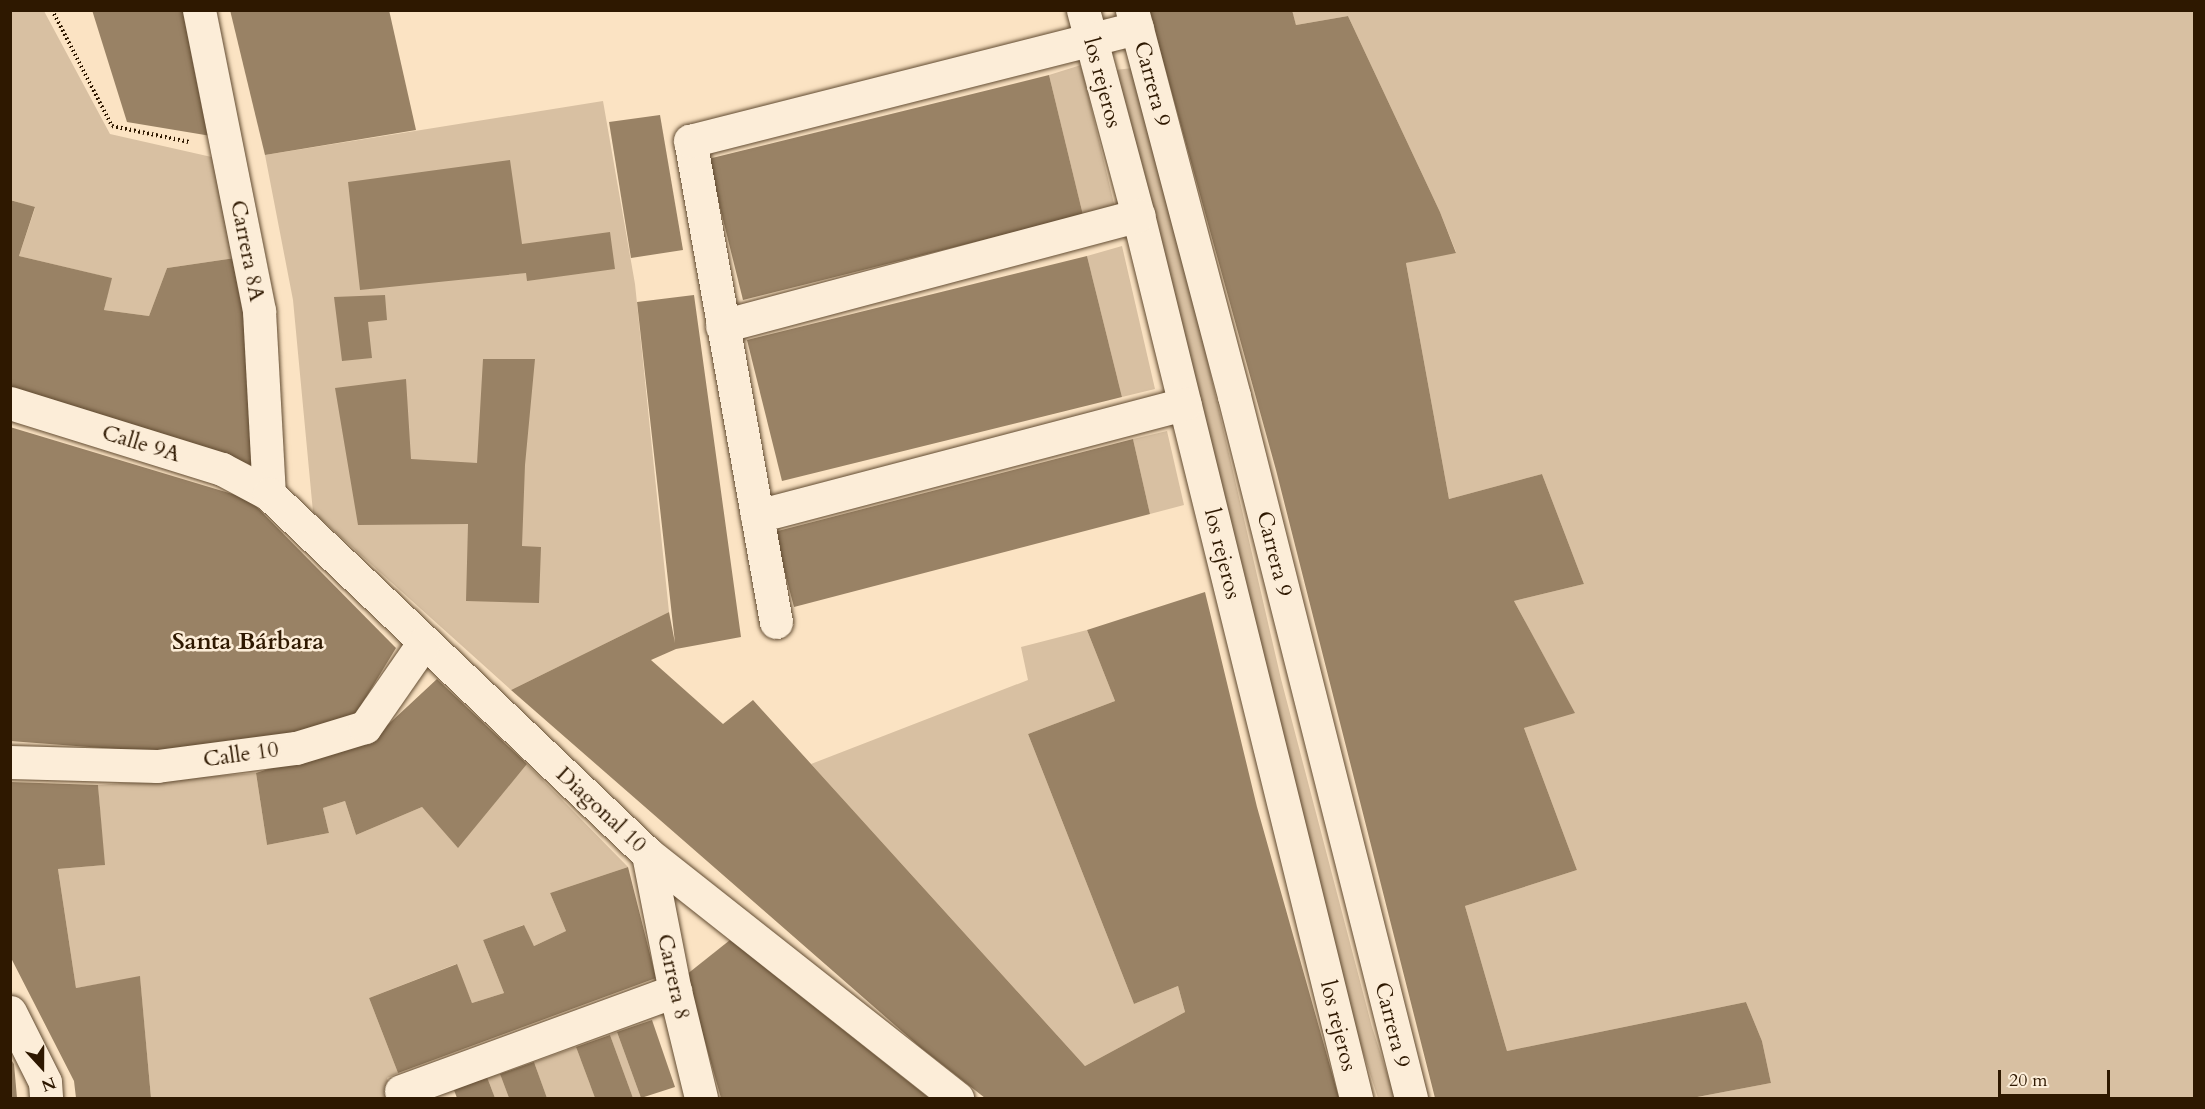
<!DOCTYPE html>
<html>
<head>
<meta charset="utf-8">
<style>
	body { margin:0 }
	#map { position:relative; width:2205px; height:1109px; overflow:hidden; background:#fbe3c3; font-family:Cardo,serif }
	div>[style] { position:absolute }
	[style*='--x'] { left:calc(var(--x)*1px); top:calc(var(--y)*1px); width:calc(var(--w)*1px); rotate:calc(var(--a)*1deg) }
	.green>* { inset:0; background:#d8c0a2 }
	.building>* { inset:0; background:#998265 }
	.path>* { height:4px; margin-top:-2px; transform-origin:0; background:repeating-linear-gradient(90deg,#2e1800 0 1.5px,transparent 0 4.5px) }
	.roads { filter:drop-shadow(0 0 2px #614b31) drop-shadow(0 0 2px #614b31) }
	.minor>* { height:33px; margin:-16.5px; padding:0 16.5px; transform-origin:16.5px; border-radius:16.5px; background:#fcedd8 }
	span { translate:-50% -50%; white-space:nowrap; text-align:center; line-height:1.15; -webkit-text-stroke:5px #fcedd8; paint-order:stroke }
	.street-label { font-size:22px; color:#2e1800 }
	.neighbourhood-label { font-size:24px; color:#2e1800; font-weight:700 }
	.frame { position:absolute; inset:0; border:12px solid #2e1800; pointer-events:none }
	.north { position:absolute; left:12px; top:1037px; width:60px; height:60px; -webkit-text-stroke:4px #fcedd8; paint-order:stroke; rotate:159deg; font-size:16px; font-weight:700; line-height:24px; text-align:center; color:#2e1800 }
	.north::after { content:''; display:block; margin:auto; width:21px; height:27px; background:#2e1800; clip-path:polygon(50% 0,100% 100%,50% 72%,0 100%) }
	.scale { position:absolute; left:1998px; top:1070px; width:112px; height:27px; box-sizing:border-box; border:3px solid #2e1800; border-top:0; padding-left:8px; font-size:18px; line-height:21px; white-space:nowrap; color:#2e1800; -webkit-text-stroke:4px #fcedd8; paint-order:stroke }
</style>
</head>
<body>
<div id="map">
	<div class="green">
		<i style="clip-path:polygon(10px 11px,44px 11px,110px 134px,216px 158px,235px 258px,167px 268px,149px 316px,104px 310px,111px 278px,19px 256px,35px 208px,11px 200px)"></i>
		<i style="clip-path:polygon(1292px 11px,2194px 11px,2194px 1098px,1692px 1098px,1771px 1083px,1762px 1041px,1746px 1002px,1507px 1051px,1465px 906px,1577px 870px,1524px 728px,1574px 712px,1514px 601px,1584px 584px,1542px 474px,1449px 499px,1406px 263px,1456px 252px,1440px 212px,1348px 16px,1296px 25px)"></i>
		<i style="clip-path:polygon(1081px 65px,1115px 208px,1083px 215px,1049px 75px)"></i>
		<i style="clip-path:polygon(1133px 68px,1190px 285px,1281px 679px,1372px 1027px,1395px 1098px,1378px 1098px,1356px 1031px,1268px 684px,1174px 290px,1115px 70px)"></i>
		<i style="clip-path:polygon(603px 101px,635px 284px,669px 612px,511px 690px,313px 512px,293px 300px,265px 155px)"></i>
		<i style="clip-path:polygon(1122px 246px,1155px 389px,1122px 397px,1087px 256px)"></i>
		<i style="clip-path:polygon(1167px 431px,1184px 505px,1150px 514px,1133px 439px)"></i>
		<i style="clip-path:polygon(1087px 630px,1115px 701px,1028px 734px,1134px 1004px,1178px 986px,1185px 1012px,1085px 1066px,811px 764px,1028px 680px,1021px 647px)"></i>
		<i style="clip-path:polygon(527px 764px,628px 867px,550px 893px,566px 931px,534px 946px,523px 925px,483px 940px,504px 993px,472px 1003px,456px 964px,369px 998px,398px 1073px,387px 1078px,394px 1098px,151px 1098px,140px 977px,76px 988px,58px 869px,104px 865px,98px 785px,256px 773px,267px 845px,329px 833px,323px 808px,345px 801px,356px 835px,422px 807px,458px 847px)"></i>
		<i style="clip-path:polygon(617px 1032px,641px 1098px,633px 1098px,610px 1035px)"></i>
		<i style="clip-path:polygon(576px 1047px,595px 1098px,547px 1098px,534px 1062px)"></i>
		<i style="clip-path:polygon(500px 1074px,509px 1098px,495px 1098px,487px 1077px)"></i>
	</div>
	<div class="building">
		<i style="clip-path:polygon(92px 10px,183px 10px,211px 136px,127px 122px)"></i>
		<i style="clip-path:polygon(230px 10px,389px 10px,416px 130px,265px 155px)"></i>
		<i style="clip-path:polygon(1149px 10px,1292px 10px,1296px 25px,1348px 16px,1440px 212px,1456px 253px,1406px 263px,1449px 499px,1542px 474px,1584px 584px,1514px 601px,1575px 713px,1524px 728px,1577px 870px,1465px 906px,1507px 1051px,1746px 1002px,1762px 1041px,1771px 1083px,1692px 1098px,1435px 1098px,1276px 470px)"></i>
		<i style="clip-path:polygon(1049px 75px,1083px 215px,743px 300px,708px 159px)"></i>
		<i style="clip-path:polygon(660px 115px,683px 250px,631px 258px,609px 122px)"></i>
		<i style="clip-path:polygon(510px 160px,522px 244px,610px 232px,615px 269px,527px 281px,526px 273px,360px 290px,348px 182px)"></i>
		<i style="clip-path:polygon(10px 200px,35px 207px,19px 256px,112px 278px,104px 310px,149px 316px,167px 268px,235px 258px,248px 314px,252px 465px,10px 391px)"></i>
		<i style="clip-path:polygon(1087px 256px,1122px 397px,782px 481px,747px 340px)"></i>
		<i style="clip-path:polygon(385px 295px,387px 320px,368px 322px,372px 358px,342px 361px,334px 297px)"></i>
		<i style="clip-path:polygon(694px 295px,741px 637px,676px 649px,651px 660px,723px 724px,753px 700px,1085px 1066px,1185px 1012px,1178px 986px,1134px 1004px,1028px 734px,1115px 701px,1087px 630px,1205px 592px,1257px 807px,1339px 1098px,985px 1098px,920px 1047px,511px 690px,669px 612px,675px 643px,637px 302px)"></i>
		<i style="clip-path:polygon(483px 359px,535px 359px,525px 465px,522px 546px,541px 547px,539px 603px,466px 601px,468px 524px,358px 525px,335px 388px,406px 379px,411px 459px,494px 464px,477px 463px)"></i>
		<i style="clip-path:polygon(10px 427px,249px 499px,396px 648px,354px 717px,301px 736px,155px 752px,10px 741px)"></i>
		<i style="clip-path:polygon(1133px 439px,1150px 514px,794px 607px,774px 532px)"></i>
		<i style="clip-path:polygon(437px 679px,527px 764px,458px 848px,422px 807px,356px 835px,345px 801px,323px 808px,329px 833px,267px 845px,256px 773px,379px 733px)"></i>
		<i style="clip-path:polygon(10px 782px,98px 785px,105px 865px,58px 869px,76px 988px,140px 976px,151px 1098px,76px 1098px,74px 1081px,10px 956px)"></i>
		<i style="clip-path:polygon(628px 867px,656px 978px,398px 1073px,369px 998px,457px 964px,472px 1003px,504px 993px,483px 940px,524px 925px,534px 946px,566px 931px,550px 893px)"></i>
		<i style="clip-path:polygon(730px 940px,929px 1098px,721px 1098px,686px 975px)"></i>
		<i style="clip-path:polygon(652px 1020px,675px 1087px,641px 1098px,617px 1032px)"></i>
		<i style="clip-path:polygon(610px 1035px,633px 1098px,595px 1098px,576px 1047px)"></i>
		<i style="clip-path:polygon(10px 1058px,14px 1064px,17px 1098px,10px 1098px)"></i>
		<i style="clip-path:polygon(534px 1062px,547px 1098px,509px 1098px,500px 1074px)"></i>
		<i style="clip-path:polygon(487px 1077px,495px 1098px,457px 1098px,454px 1090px)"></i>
	</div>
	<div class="path">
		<i style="--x:52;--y:10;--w:131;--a:62.7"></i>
		<i style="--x:112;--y:126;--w:79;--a:11.7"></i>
	</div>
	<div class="roads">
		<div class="minor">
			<i style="--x:199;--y:10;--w:307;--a:78.7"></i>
			<i style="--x:259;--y:311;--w:183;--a:86.9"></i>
			<i style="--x:1083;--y:10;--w:212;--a:75"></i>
			<i style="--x:1138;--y:215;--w:910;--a:76.13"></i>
			<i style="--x:1132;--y:10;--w:399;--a:75.2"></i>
			<i style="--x:1234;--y:396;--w:724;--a:75.85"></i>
			<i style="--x:722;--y:326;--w:431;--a:-14.9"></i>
			<i style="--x:10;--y:403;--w:222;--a:17.3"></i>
			<i style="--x:222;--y:469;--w:53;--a:28"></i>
			<i style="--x:269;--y:494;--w:523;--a:43.53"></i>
			<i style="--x:648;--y:854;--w:394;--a:38.3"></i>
			<i style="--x:757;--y:516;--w:442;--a:-14.7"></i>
			<i style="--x:776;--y:622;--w:489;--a:-100.1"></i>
			<i style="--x:690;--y:141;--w:461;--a:-14.2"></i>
			<i style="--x:10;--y:762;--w:147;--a:1.6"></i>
			<i style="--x:157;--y:766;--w:140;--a:-7.4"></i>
			<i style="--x:296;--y:748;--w:72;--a:-16.9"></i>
			<i style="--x:365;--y:727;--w:103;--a:-55.2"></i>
			<i style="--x:648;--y:854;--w:140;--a:78.9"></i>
			<i style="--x:675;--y:991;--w:110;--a:76.3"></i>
			<i style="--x:10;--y:1012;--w:78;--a:63.4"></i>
			<i style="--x:45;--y:1082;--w:16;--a:86"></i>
			<i style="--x:401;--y:1091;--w:292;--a:-20.1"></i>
		</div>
	</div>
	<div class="street-label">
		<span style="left:1102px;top:83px;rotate:75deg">los rejeros</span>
		<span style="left:1152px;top:84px;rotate:75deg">Carrera 9</span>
		<span style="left:247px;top:251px;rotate:79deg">Carrera 8A</span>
		<span style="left:141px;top:444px;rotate:17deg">Calle 9A</span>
		<span style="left:1222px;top:554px;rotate:76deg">los rejeros</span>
		<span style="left:1274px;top:554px;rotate:76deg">Carrera 9</span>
		<span style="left:241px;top:755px;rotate:-8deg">Calle 10</span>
		<span style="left:601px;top:810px;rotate:43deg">Diagonal 10</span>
		<span style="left:673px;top:977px;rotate:78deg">Carrera 8</span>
		<span style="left:1392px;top:1025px;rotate:76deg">Carrera 9</span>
		<span style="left:1338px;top:1026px;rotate:76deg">los rejeros</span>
	</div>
	<div class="neighbourhood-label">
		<span style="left:248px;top:642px">Santa Bárbara</span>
	</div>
	<div class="frame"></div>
	<div class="north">N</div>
	<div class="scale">20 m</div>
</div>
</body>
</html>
